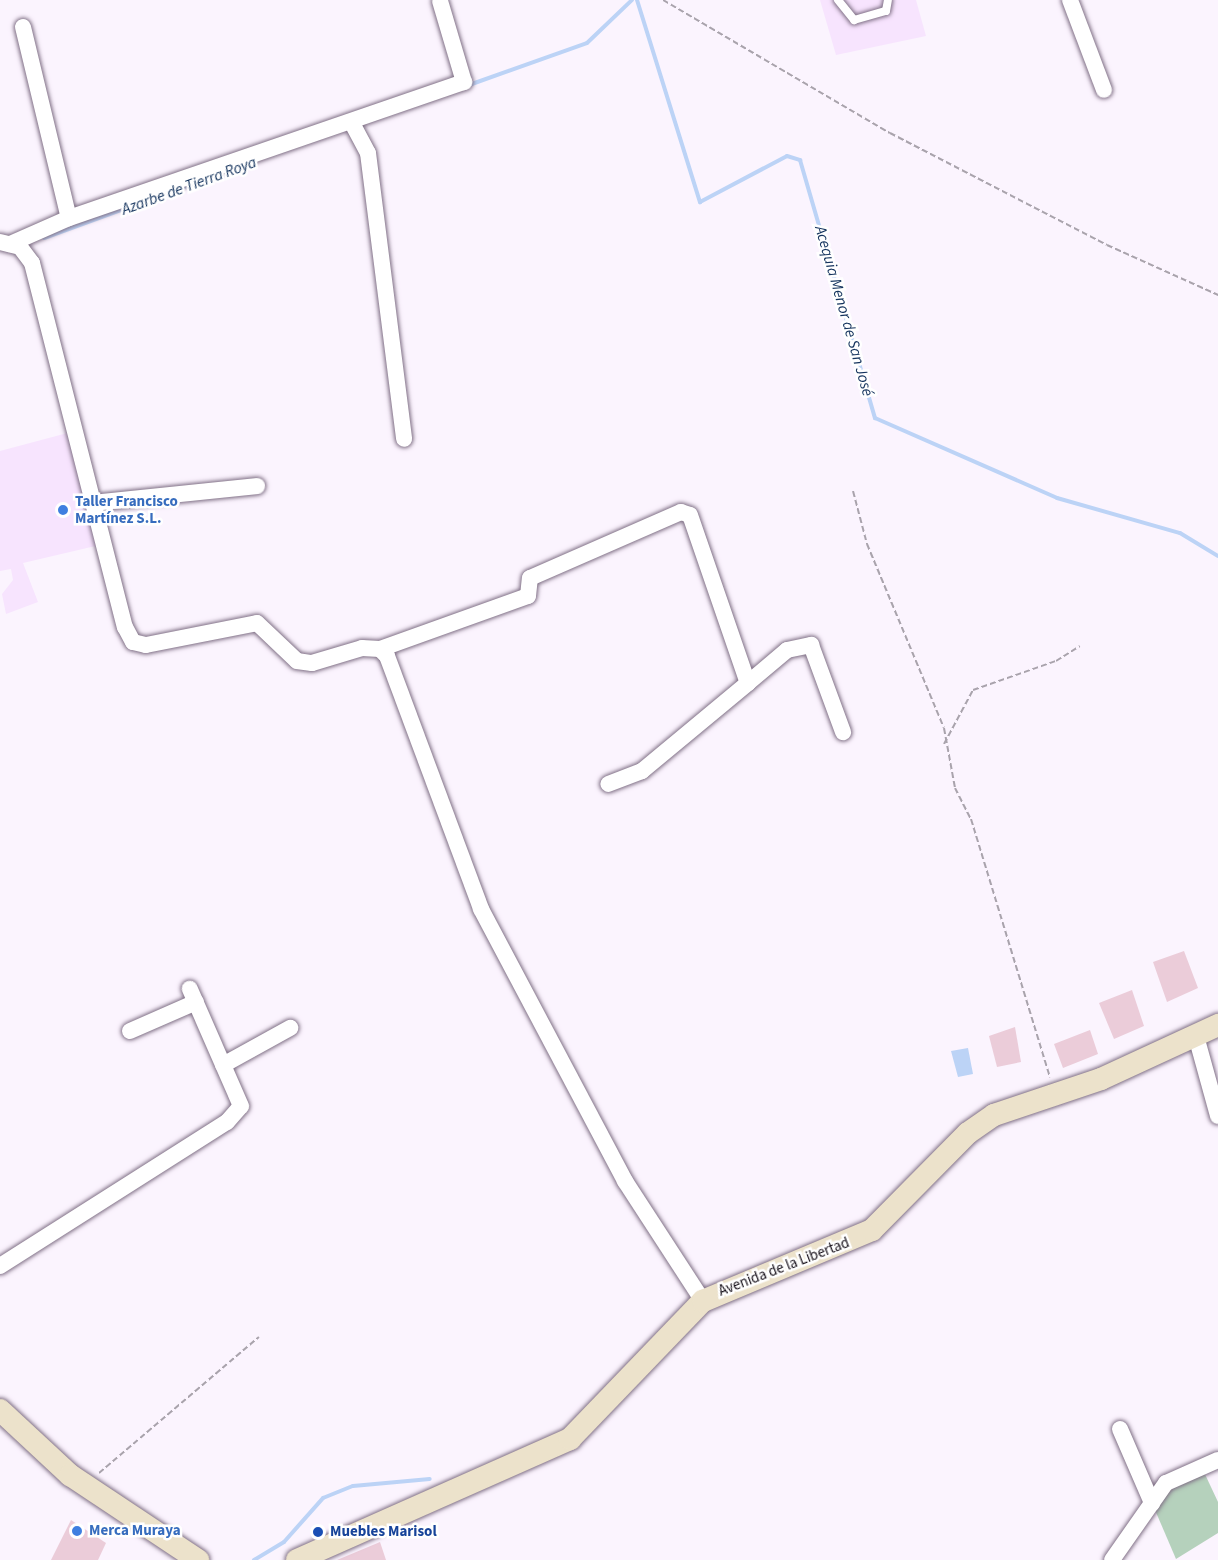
<!DOCTYPE html>
<html>
<head>
<meta charset="utf-8">
<style>
	body { margin:0 }
	#map { position:relative; width:1218px; height:1560px; overflow:hidden; background:#fbf4fe; font-family:"Source Sans 3",sans-serif }
	div>[style] { position:absolute }
	[style*='--x'] { left:calc(var(--x)*1px); top:calc(var(--y)*1px); width:calc(var(--w)*1px); rotate:calc(var(--a)*1deg) }
	.built>* { inset:0; background:#f7e4fe }
	.green>* { inset:0; background:#b5d1bc }
	.water>* { inset:0; background:#bcd3f6 }
	.stream>* { height:4px; margin:-2px; padding:0 2px; transform-origin:2px; border-radius:2px; background:#bcd3f6 }
	.building>* { inset:0; background:#ebccd9 }
	.path>* { height:2px; margin-top:-1px; transform-origin:0; background:repeating-linear-gradient(90deg,#a9a3ac 0 6px,transparent 0 9px) }
	.roads { filter:drop-shadow(0 0 2px #807086) drop-shadow(0 0 2px #807086) }
	.lane>* { height:8px; margin:-4px; padding:0 4px; transform-origin:4px; border-radius:4px; background:#fff }
	.street>* { height:16px; margin:-8px; padding:0 8px; transform-origin:8px; border-radius:8px; background:#fff }
	.secondary>* { height:22px; margin:-11px; padding:0 11px; transform-origin:11px; border-radius:11px; background:#ece2cb }
	.dots>* { width:16px; height:16px; translate:-50% -50%; box-sizing:border-box; border:3px solid #fff; border-radius:50% }
	span { translate:-50% -50%; white-space:nowrap; text-align:center; line-height:1.15; -webkit-text-stroke:5px #fff; paint-order:stroke }
	.shop-label { font-size:15px; color:#366cbe; font-weight:700 }
	.left { translate:0 -50%; text-align:left }
	.street-label { font-size:15px; color:#161019 }
	.transit-label { font-size:15px; color:#164399; font-weight:700 }
	.water-label { font-size:16px; color:#14335d; font-style:italic }
</style>
</head>
<body>
<div id="map">
	<div class="built">
		<i style="clip-path:polygon(820px 0,916px 0,926px 36px,836px 55px)"></i>
		<i style="clip-path:polygon(75px 431px,104px 544px,23px 563px,38px 602px,6px 614px,2px 594px,13px 580px,11px 569px,0 571px,0 451px)"></i>
	</div>
	<div class="green">
		<i style="clip-path:polygon(1203px 1470px,1218px 1502px,1218px 1533px,1176px 1559px,1152px 1503px,1166px 1483px)"></i>
	</div>
	<div class="water">
		<i style="clip-path:polygon(968px 1048px,973px 1074px,958px 1077px,951px 1051px)"></i>
	</div>
	<div class="stream">
		<i style="--x:637;--y:0;--w:212;--a:72.7"></i>
		<i style="--x:700;--y:202;--w:98;--a:-27.9"></i>
		<i style="--x:787;--y:156;--w:14;--a:17"></i>
		<i style="--x:800;--y:160;--w:269;--a:73.8"></i>
		<i style="--x:875;--y:418;--w:199;--a:23.7"></i>
		<i style="--x:1057;--y:498;--w:128;--a:15.9"></i>
		<i style="--x:1180;--y:533;--w:44;--a:31.2"></i>
		<i style="--x:469;--y:85;--w:125;--a:-19.6"></i>
		<i style="--x:587;--y:43;--w:62;--a:-43.7"></i>
		<i style="--x:44;--y:238;--w:172;--a:-20"></i>
		<i style="--x:254;--y:1560;--w:35;--a:-31"></i>
		<i style="--x:284;--y:1542;--w:59;--a:-48.4"></i>
		<i style="--x:323;--y:1498;--w:32;--a:-22"></i>
		<i style="--x:353;--y:1486;--w:77;--a:-5.2"></i>
	</div>
	<div class="building">
		<i style="clip-path:polygon(1184px 951px,1198px 988px,1167px 1002px,1153px 962px)"></i>
		<i style="clip-path:polygon(1132px 990px,1144px 1026px,1114px 1039px,1099px 1003px)"></i>
		<i style="clip-path:polygon(1015px 1027px,1021px 1062px,997px 1067px,989px 1036px)"></i>
		<i style="clip-path:polygon(1090px 1030px,1098px 1054px,1063px 1068px,1054px 1044px)"></i>
		<i style="clip-path:polygon(71px 1520px,106px 1543px,98px 1560px,51px 1560px)"></i>
		<i style="clip-path:polygon(380px 1542px,386px 1560px,337px 1560px)"></i>
	</div>
	<div class="path">
		<i style="--x:663;--y:0;--w:263;--a:30.4"></i>
		<i style="--x:890;--y:133;--w:244;--a:27.3"></i>
		<i style="--x:1107;--y:245;--w:122;--a:24.2"></i>
		<i style="--x:853;--y:491;--w:55;--a:75.2"></i>
		<i style="--x:867;--y:544;--w:199;--a:67.3"></i>
		<i style="--x:944;--y:728;--w:61;--a:79.6"></i>
		<i style="--x:955;--y:788;--w:35;--a:63"></i>
		<i style="--x:971;--y:819;--w:270;--a:73"></i>
		<i style="--x:944;--y:744;--w:61;--a:-61.8"></i>
		<i style="--x:973;--y:690;--w:88;--a:-19.3"></i>
		<i style="--x:1056;--y:661;--w:28;--a:-32"></i>
		<i style="--x:99;--y:1473;--w:210;--a:-40.4"></i>
	</div>
	<div class="roads">
		<div class="lane">
			<i style="--x:838;--y:0;--w:26;--a:51"></i>
			<i style="--x:854;--y:20;--w:33;--a:-16"></i>
			<i style="--x:886;--y:11;--w:11;--a:-80"></i>
		</div>
		<div class="street">
			<i style="--x:1070;--y:0;--w:96;--a:69.3"></i>
			<i style="--x:23;--y:27;--w:196;--a:76.5"></i>
			<i style="--x:352;--y:123;--w:34;--a:62"></i>
			<i style="--x:368;--y:153;--w:288;--a:82.8"></i>
			<i style="--x:0;--y:242;--w:21;--a:14"></i>
			<i style="--x:20;--y:247;--w:20;--a:53"></i>
			<i style="--x:32;--y:263;--w:376;--a:75.7"></i>
			<i style="--x:125;--y:627;--w:17;--a:62"></i>
			<i style="--x:133;--y:642;--w:13;--a:13"></i>
			<i style="--x:146;--y:645;--w:113;--a:-11.2"></i>
			<i style="--x:257;--y:623;--w:55;--a:43.5"></i>
			<i style="--x:297;--y:661;--w:15;--a:8"></i>
			<i style="--x:312;--y:663;--w:52;--a:-16.7"></i>
			<i style="--x:362;--y:648;--w:18;--a:3"></i>
			<i style="--x:380;--y:649;--w:10;--a:45"></i>
			<i style="--x:387;--y:656;--w:270;--a:69.6"></i>
			<i style="--x:481;--y:909;--w:308;--a:62.1"></i>
			<i style="--x:625;--y:1181;--w:143;--a:57"></i>
			<i style="--x:10;--y:244;--w:64;--a:-23.8"></i>
			<i style="--x:69;--y:218;--w:418;--a:-19"></i>
			<i style="--x:464;--y:82;--w:84;--a:-106.5"></i>
			<i style="--x:93;--y:503;--w:165;--a:-5.9"></i>
			<i style="--x:380;--y:649;--w:157;--a:-19.7"></i>
			<i style="--x:528;--y:596;--w:18;--a:-84"></i>
			<i style="--x:530;--y:578;--w:165;--a:-23.6"></i>
			<i style="--x:681;--y:512;--w:9;--a:18"></i>
			<i style="--x:690;--y:515;--w:178;--a:71"></i>
			<i style="--x:748;--y:683;--w:138;--a:140.3"></i>
			<i style="--x:642;--y:771;--w:36;--a:159"></i>
			<i style="--x:748;--y:683;--w:51;--a:-40.2"></i>
			<i style="--x:787;--y:650;--w:25;--a:-12"></i>
			<i style="--x:811;--y:645;--w:93;--a:69.8"></i>
			<i style="--x:130;--y:1031;--w:72;--a:-23.7"></i>
			<i style="--x:1196;--y:1036;--w:83;--a:74.6"></i>
			<i style="--x:223;--y:1065;--w:77;--a:-28.9"></i>
			<i style="--x:0;--y:1266;--w:269;--a:-32.4"></i>
			<i style="--x:227;--y:1122;--w:21;--a:-49"></i>
			<i style="--x:241;--y:1106;--w:128;--a:-113.6"></i>
			<i style="--x:1120;--y:1429;--w:81;--a:66.6"></i>
			<i style="--x:1112;--y:1560;--w:94;--a:-55"></i>
			<i style="--x:1166;--y:1483;--w:57;--a:-23.9"></i>
		</div>
		<div class="secondary">
			<i style="--x:0;--y:1410;--w:96;--a:42.9"></i>
			<i style="--x:70;--y:1475;--w:154;--a:33.6"></i>
			<i style="--x:297;--y:1560;--w:299;--a:-23.9"></i>
			<i style="--x:570;--y:1439;--w:192;--a:-46.1"></i>
			<i style="--x:703;--y:1301;--w:183;--a:-22.8"></i>
			<i style="--x:872;--y:1230;--w:136;--a:-45.3"></i>
			<i style="--x:968;--y:1133;--w:32;--a:-35"></i>
			<i style="--x:994;--y:1115;--w:113;--a:-18.6"></i>
			<i style="--x:1101;--y:1079;--w:129;--a:-24.8"></i>
		</div>
	</div>
	<div class="dots">
		<i style="left:63px;top:510px;background:#3f7fe0"></i>
		<i style="left:77px;top:1531px;background:#3f7fe0"></i>
		<i style="left:318px;top:1532px;background:#1a4fb4"></i>
	</div>
	<div class="shop-label">
		<span class="left" style="left:75px;top:510px">Taller Francisco<br>Martínez S.L.</span>
		<span class="left" style="left:89px;top:1531px">Merca Muraya</span>
	</div>
	<div class="street-label">
		<span style="left:784px;top:1267px;rotate:-21deg">Avenida de la Libertad</span>
	</div>
	<div class="transit-label">
		<span class="left" style="left:330px;top:1532px">Muebles Marisol</span>
	</div>
	<div class="water-label">
		<span style="left:189px;top:186px;rotate:-20deg">Azarbe de Tierra Roya</span>
		<span style="left:844px;top:311px;rotate:74deg">Acequia Menor de San José</span>
	</div>
</div>
</body>
</html>
